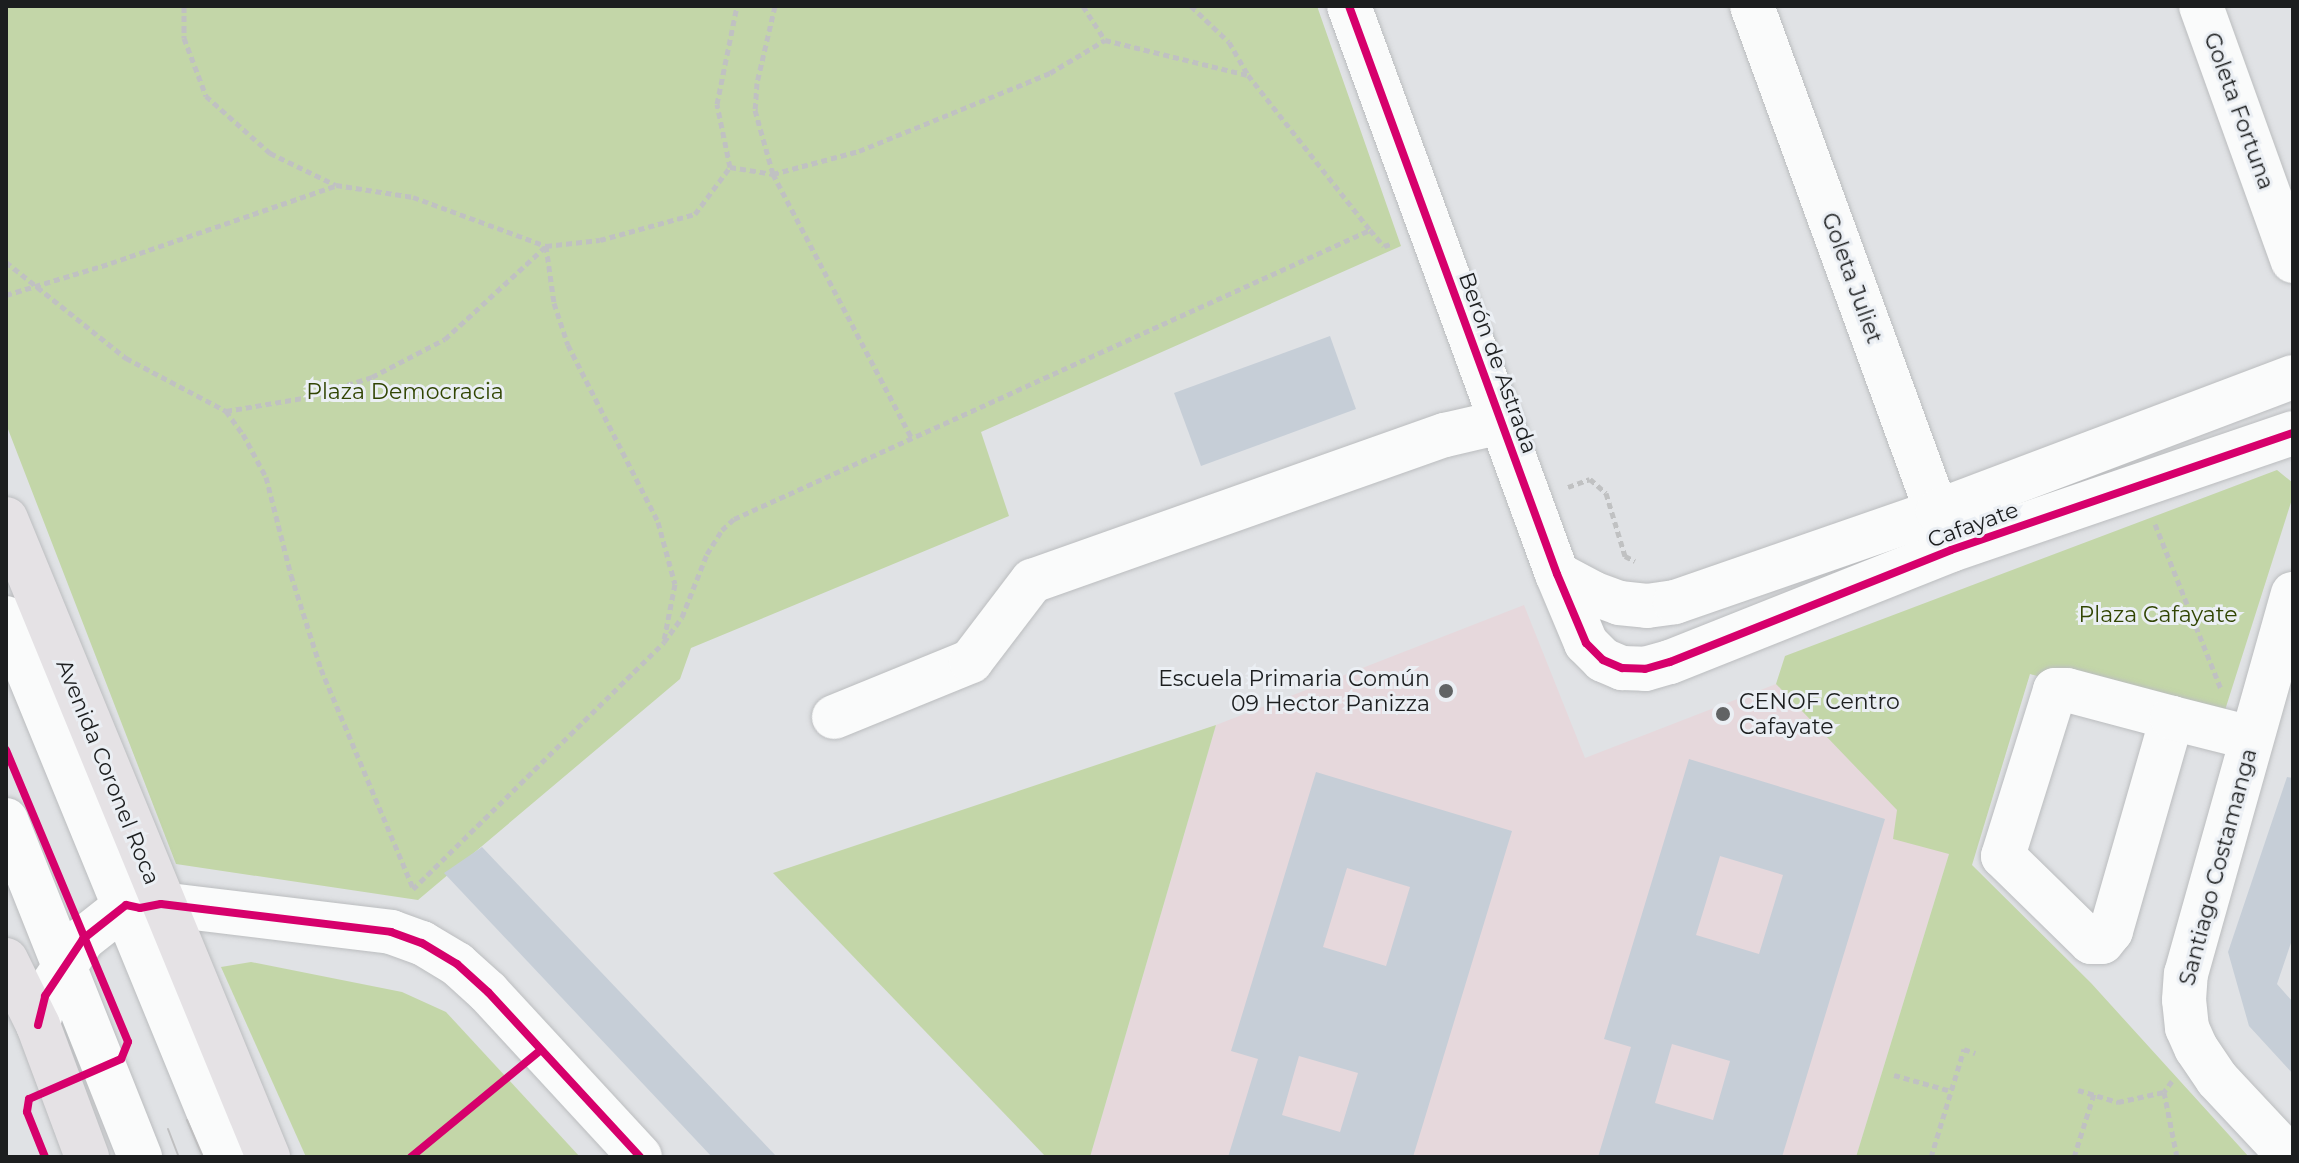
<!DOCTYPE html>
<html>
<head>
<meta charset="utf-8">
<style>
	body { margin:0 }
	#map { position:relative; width:2299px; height:1163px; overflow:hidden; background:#e0e2e5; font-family:Montserrat,sans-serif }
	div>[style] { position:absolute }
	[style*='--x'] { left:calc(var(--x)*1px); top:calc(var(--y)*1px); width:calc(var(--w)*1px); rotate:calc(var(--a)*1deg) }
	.education>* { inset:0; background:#e6d8dc }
	.green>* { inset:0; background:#c3d6a8 }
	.building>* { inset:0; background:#c6ced7 }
	.path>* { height:5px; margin-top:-2.5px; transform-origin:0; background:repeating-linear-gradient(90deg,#c0c1c2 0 6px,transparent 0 10px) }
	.roads { filter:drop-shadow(0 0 2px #bbbdbf) drop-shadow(0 0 2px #bbbdbf) }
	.minor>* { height:44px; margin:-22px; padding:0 22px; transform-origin:22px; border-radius:22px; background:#fafbfb }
	.major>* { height:44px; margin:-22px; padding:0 22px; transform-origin:22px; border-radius:22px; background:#e5e2e5 }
	.tram>* { height:2px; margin:-1px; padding:0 1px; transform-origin:1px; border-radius:1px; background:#bfbfc0 }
	.cycleway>* { height:8px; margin:-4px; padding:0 4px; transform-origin:4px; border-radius:4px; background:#d6006c }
	.dots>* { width:22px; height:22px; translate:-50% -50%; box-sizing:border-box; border:4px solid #ebeff4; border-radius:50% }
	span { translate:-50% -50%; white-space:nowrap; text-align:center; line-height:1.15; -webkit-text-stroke:6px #ebeff4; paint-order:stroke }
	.street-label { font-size:22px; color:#1c1e1f }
	.park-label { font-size:22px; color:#314503 }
	.poi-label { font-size:22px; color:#1c1e1f }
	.right { translate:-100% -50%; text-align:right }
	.left { translate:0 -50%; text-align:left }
	.frame { position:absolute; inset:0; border:8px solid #1c1e1f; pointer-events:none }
</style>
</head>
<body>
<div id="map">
	<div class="education">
		<i style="clip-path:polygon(1524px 605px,1585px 758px,1776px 684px,1898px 810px,1949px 854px,1856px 1157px,1090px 1157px,1216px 725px)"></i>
	</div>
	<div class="green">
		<i style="clip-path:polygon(6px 6px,1317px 6px,1401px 246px,981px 432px,1009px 516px,691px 648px,680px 679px,418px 900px,176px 864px,6px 424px)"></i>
		<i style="clip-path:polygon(2277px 470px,2293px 483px,2293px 496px,2219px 729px,2030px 674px,1972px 865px,2091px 983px,2249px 1157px,1856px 1157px,1949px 854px,1893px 839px,1897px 810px,1776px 684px,1785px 656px)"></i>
		<i style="clip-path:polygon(1216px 725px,1090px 1157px,1046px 1157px,773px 873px)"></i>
		<i style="clip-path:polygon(251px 962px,402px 992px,446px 1012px,580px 1157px,306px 1157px,221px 967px)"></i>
	</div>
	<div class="building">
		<i style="clip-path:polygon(1330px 336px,1356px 409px,1201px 466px,1174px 393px)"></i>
		<i style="clip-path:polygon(evenodd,1689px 759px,1885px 819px,1782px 1157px,1598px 1157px,1631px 1047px,1604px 1039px,1689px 759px,1720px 856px,1783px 875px,1759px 954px,1696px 935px,1720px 856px,1689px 759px,1672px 1044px,1730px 1061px,1713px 1120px,1655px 1103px,1672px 1044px)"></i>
		<i style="clip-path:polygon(evenodd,1316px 772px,1512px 831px,1413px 1157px,1228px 1157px,1258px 1059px,1231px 1051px,1316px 772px,1347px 868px,1410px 887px,1386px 966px,1323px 947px,1347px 868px,1316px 772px,1299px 1056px,1358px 1073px,1340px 1132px,1282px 1115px,1299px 1056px)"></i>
		<i style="clip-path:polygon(2287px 777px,2293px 778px,2293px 937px,2277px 984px,2293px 1002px,2293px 1074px,2249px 1026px,2228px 952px)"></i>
		<i style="clip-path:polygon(482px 847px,777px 1157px,712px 1157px,444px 873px)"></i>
	</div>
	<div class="path">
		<i style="--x:184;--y:6;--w:32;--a:90"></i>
		<i style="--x:184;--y:38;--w:62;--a:69.2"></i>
		<i style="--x:206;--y:96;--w:86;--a:41.7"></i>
		<i style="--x:270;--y:153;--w:73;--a:25.9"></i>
		<i style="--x:336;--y:185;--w:78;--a:8.9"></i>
		<i style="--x:413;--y:197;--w:142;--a:20.2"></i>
		<i style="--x:546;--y:246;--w:58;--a:82"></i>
		<i style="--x:554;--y:303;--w:44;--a:71.6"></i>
		<i style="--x:568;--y:345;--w:199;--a:63"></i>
		<i style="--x:658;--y:522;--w:64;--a:74.7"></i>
		<i style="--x:675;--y:584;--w:57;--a:101.1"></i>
		<i style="--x:775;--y:6;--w:79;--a:103.2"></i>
		<i style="--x:757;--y:83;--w:27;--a:94"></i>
		<i style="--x:755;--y:110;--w:66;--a:74.3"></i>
		<i style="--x:773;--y:174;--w:299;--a:62.3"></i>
		<i style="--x:1083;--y:6;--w:40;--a:57.1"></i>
		<i style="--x:1191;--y:6;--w:52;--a:43.5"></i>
		<i style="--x:1229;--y:42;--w:38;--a:60"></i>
		<i style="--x:1248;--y:75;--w:197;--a:51.8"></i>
		<i style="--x:1370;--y:230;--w:21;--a:49"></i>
		<i style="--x:1384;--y:246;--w:10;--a:-17"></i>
		<i style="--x:730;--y:167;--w:44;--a:9.2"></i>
		<i style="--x:773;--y:174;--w:89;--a:-15"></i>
		<i style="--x:859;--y:151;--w:206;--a:-22.2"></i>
		<i style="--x:1050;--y:73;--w:64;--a:-31"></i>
		<i style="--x:1105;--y:40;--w:147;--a:13.8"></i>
		<i style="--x:6;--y:262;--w:154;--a:38.7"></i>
		<i style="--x:126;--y:358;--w:113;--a:27.9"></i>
		<i style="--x:226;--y:411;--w:29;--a:54"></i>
		<i style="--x:243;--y:434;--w:49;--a:61.9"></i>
		<i style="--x:266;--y:477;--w:101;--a:75.7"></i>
		<i style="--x:291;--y:575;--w:99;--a:72.3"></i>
		<i style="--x:321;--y:669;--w:238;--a:67.2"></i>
		<i style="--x:6;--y:295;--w:110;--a:-16.9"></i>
		<i style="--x:111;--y:263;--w:237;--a:-19"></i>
		<i style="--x:226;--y:411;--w:84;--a:-9.6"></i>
		<i style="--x:309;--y:397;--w:66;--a:-17.6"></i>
		<i style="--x:372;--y:377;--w:82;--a:-27.5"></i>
		<i style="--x:445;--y:339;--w:137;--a:-42.6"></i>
		<i style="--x:546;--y:246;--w:54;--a:-6.3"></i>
		<i style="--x:600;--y:240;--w:98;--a:-15.3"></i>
		<i style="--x:695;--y:214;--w:59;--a:-53.3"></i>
		<i style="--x:730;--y:167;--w:64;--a:-101.7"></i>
		<i style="--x:717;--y:104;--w:100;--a:-78.5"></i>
		<i style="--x:1568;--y:487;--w:23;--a:-20"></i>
		<i style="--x:1590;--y:479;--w:21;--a:41"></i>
		<i style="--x:1606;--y:493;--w:66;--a:73.2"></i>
		<i style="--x:1625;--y:556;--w:11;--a:27"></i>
		<i style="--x:2155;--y:524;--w:178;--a:68.2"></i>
		<i style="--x:413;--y:889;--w:352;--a:-44.5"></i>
		<i style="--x:664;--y:642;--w:31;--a:-54"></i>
		<i style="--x:682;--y:617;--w:68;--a:-68.4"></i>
		<i style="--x:707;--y:554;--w:28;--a:-58"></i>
		<i style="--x:722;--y:530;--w:16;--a:-43"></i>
		<i style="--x:734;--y:519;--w:699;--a:-24.44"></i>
		<i style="--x:1894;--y:1075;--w:59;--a:15.7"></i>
		<i style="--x:2172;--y:1081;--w:14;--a:126"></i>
		<i style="--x:2164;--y:1092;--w:66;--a:78.7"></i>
		<i style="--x:2078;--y:1090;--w:42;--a:16.7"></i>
		<i style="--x:2118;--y:1102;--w:47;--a:-12.3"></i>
		<i style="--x:1931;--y:1157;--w:113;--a:-73"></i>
		<i style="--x:1964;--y:1049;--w:12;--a:20"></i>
		<i style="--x:2074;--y:1157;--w:66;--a:-72.4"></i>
	</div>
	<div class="roads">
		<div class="minor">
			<i style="--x:1349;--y:6;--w:605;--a:69.89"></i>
			<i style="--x:1557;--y:574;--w:75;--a:67.2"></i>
			<i style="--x:1586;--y:643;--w:24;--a:45"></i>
			<i style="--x:1603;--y:660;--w:21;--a:23"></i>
			<i style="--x:1622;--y:668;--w:23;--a:2"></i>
			<i style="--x:1645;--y:669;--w:26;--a:-16"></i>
			<i style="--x:1670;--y:662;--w:302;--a:-21.7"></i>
			<i style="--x:1951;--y:550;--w:361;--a:-18.9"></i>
			<i style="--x:1752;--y:6;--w:565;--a:69.93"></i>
			<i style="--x:2201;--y:6;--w:271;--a:70.2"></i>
			<i style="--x:1557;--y:574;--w:40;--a:28"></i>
			<i style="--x:1592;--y:593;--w:29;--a:20"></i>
			<i style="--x:1619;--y:603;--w:28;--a:6"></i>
			<i style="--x:1647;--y:606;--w:28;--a:-8"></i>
			<i style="--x:1675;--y:602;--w:278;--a:-19.1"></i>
			<i style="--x:1938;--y:511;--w:379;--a:-20.7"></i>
			<i style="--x:6;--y:618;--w:583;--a:67.71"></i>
			<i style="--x:2055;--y:690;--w:12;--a:0"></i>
			<i style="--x:2067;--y:690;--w:109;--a:14.9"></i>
			<i style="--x:2172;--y:718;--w:222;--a:106"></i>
			<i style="--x:2111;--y:931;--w:14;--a:129"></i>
			<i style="--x:2102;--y:942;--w:11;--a:180"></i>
			<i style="--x:2091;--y:942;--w:123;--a:-135.7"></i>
			<i style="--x:2003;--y:856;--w:174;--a:-72.6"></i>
			<i style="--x:834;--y:717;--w:148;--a:-22.2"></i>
			<i style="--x:971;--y:661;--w:101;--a:-52.7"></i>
			<i style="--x:1032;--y:581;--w:438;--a:-19.5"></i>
			<i style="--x:1445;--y:435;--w:57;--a:-13.1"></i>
			<i style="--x:2172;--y:718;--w:81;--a:14.2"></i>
			<i style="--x:6;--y:820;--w:363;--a:68.3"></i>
			<i style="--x:38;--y:1025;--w:30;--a:-76"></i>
			<i style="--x:45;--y:996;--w:69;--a:-56.3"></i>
			<i style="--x:83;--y:939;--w:55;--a:-38.3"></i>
			<i style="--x:126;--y:905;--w:14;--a:12"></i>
			<i style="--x:140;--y:908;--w:21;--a:-11"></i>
			<i style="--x:161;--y:904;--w:232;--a:6.9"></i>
			<i style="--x:391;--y:932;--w:33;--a:20"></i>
			<i style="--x:422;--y:943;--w:41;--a:31"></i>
			<i style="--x:457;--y:964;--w:42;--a:42.1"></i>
			<i style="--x:488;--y:992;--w:224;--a:47.3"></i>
			<i style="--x:2290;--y:1157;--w:107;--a:-133.1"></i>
			<i style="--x:2217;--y:1079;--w:37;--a:-124"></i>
			<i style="--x:2196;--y:1048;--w:22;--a:-114"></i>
			<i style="--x:2187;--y:1028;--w:28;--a:-96"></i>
			<i style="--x:2184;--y:1000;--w:26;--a:-86"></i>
			<i style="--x:2186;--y:974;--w:395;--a:-74.3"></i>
		</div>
		<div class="major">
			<i style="--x:6;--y:519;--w:690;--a:67.67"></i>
			<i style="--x:6;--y:960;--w:72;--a:63.8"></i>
			<i style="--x:38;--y:1025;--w:141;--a:69.6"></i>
		</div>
	</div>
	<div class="tram">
		<i style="--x:187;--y:1120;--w:40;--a:66.6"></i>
		<i style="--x:168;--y:1129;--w:30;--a:69"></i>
	</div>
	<div class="cycleway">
		<i style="--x:1349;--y:6;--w:605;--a:69.89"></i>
		<i style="--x:1557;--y:574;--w:75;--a:67.2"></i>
		<i style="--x:1586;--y:643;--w:24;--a:45"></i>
		<i style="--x:1603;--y:660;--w:21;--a:23"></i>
		<i style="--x:1622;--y:668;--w:23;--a:2"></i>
		<i style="--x:1645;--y:669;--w:26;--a:-16"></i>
		<i style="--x:1670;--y:662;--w:302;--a:-21.7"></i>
		<i style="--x:1951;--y:550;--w:361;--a:-18.9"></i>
		<i style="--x:6;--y:750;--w:316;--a:67.3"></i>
		<i style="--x:128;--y:1042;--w:18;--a:112"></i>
		<i style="--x:121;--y:1059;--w:100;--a:156.5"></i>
		<i style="--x:29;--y:1099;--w:13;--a:99"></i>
		<i style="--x:27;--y:1112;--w:48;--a:68.2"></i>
		<i style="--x:38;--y:1025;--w:30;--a:-76"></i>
		<i style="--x:45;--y:996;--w:69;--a:-56.3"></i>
		<i style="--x:83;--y:939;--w:55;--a:-38.3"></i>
		<i style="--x:126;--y:905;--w:14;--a:12"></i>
		<i style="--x:140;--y:908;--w:21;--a:-11"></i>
		<i style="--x:161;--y:904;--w:232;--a:6.9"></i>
		<i style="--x:391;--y:932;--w:33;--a:20"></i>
		<i style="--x:422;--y:943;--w:41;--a:31"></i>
		<i style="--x:457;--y:964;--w:42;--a:42.1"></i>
		<i style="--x:488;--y:992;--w:224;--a:47.3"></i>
		<i style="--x:411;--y:1157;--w:168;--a:-39.5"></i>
	</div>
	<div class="dots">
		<i style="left:1446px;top:691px;background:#616364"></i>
		<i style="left:1723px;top:714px;background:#616364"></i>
	</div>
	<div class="street-label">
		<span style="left:2239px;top:111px;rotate:70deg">Goleta Fortuna</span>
		<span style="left:1852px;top:278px;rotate:70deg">Goleta Juliet</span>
		<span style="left:1498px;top:363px;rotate:70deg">Berón de Astrada</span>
		<span style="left:1973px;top:525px;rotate:-20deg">Cafayate</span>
		<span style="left:108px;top:772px;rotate:68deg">Avenida Coronel Roca</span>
		<span style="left:2218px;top:867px;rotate:-75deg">Santiago Costamanga</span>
	</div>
	<div class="park-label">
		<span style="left:405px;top:392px">Plaza Democracia</span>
		<span style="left:2158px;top:615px">Plaza Cafayate</span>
	</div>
	<div class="poi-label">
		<span class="right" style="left:1430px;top:691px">Escuela Primaria Común<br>09 Hector Panizza</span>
		<span class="left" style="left:1739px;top:714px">CENOF Centro<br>Cafayate</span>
	</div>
	<div class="frame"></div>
</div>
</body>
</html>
